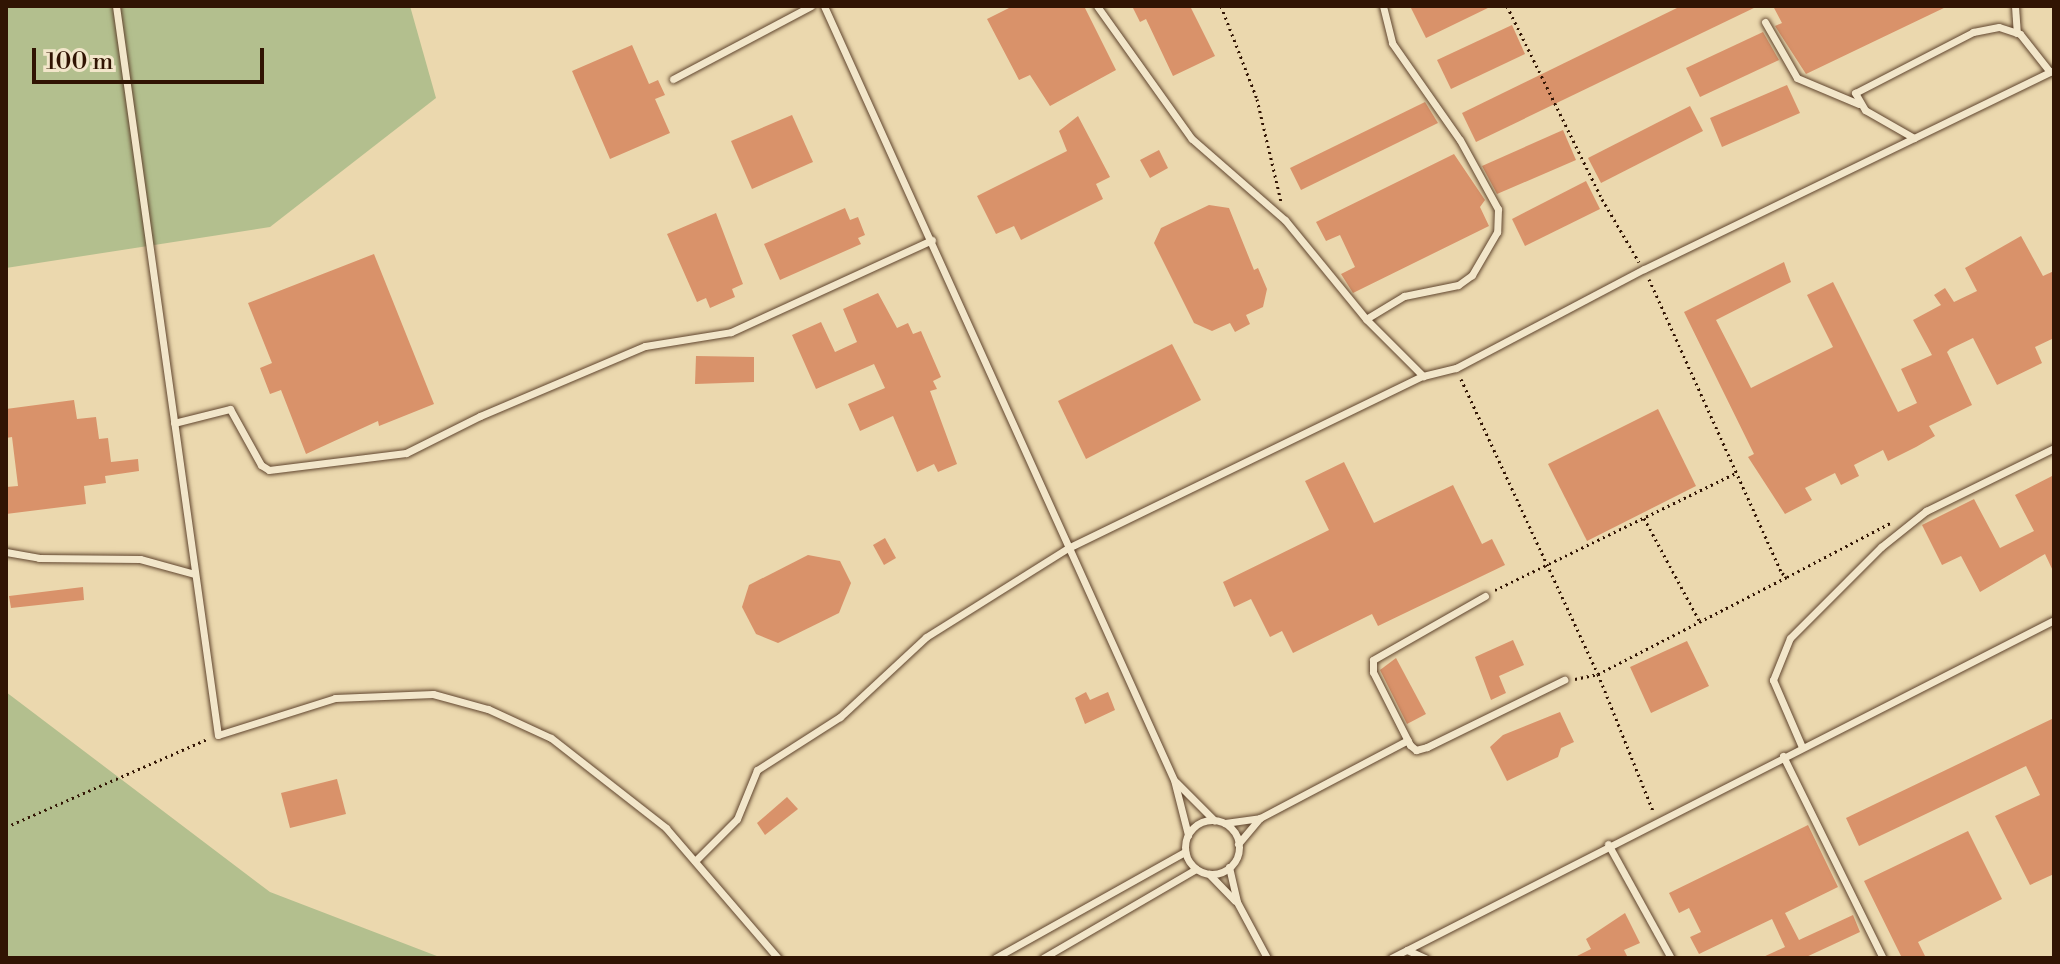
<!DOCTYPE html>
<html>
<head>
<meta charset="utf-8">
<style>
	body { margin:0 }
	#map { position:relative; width:2060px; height:964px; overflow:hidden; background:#ebd8ae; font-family:"Libre Bodoni",serif }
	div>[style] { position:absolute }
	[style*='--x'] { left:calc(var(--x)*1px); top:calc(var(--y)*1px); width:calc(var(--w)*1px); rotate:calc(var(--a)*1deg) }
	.green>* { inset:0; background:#b3bf8e }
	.building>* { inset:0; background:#d9926a }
	.path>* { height:3px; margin-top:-1.5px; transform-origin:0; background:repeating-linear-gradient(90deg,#311403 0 2px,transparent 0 6px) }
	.roads { filter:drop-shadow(0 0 2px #60452e) drop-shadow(0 0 2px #60452e) }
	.lane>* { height:7px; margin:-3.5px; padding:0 3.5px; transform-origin:3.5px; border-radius:3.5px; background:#f2e6ca }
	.lane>.ring { margin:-3.5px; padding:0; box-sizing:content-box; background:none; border:7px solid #f2e6ca; border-radius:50% }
	span { translate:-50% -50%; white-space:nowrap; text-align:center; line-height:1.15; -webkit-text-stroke:6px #f2e6ca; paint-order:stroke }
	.frame { position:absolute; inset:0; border:8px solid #311403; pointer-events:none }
	.scale { position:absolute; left:32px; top:48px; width:232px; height:36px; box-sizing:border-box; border:4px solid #311403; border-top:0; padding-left:10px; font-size:24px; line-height:28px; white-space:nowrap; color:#311403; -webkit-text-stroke:6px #f2e6ca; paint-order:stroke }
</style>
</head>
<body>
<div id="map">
	<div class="green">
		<i style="clip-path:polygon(6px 6px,410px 6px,436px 98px,270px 227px,6px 268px)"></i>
		<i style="clip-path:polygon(6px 692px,270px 892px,442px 958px,6px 958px)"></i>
	</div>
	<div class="building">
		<i style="clip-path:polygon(1013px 6px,1084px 6px,1116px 70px,1050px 106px,1030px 75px,1019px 80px,987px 19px)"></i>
		<i style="clip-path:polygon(1132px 6px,1190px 6px,1215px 56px,1173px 76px,1146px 19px,1140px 22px)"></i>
		<i style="clip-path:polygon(1410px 6px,1492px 6px,1426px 38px)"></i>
		<i style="clip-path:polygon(1681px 6px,1758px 6px,1476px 142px,1462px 113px)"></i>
		<i style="clip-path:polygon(1773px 6px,1948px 6px,1806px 74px,1775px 26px,1782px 23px)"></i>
		<i style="clip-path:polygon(1512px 25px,1525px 54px,1451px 89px,1437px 60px)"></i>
		<i style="clip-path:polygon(1763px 32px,1779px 60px,1700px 97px,1686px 68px)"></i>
		<i style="clip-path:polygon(632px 45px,649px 84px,658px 80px,665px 95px,655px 99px,670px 133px,610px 159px,572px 71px)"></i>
		<i style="clip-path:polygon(1787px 85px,1800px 113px,1722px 147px,1710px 118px)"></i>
		<i style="clip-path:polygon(1425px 102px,1438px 123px,1301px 190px,1290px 168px)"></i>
		<i style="clip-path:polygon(1690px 106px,1703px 131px,1601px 183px,1588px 158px)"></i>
		<i style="clip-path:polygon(792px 115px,813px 162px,752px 189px,731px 141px)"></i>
		<i style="clip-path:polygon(1078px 116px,1110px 177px,1096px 184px,1103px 199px,1021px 240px,1014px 226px,996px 234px,977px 196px,1067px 151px,1059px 131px)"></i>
		<i style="clip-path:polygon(1563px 130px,1576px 160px,1497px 194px,1482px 166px)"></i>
		<i style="clip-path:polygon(1159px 150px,1168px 168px,1150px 178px,1140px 160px)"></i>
		<i style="clip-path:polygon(1454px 154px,1485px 200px,1480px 207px,1489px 226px,1353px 293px,1341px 274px,1355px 267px,1340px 235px,1326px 241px,1316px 222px)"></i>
		<i style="clip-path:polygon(1586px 181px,1600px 209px,1525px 246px,1512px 219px)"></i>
		<i style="clip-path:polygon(1209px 205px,1229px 208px,1254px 270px,1258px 268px,1267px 289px,1263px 307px,1246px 315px,1250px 324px,1235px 332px,1230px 323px,1212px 331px,1194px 323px,1154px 243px,1161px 228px)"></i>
		<i style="clip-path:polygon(845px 208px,850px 220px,858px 217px,865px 235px,858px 238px,861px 244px,780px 280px,764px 244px)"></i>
		<i style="clip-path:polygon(716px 213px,743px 284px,732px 289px,735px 297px,710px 308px,706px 298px,697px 302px,667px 234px)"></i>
		<i style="clip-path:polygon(2021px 236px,2043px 276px,2054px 271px,2054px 338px,2035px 347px,2042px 363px,1997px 385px,1973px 338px,1950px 349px,1947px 352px,1972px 405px,1929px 426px,1935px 436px,1916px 447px,1888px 461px,1883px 450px,1854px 465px,1859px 476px,1841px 485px,1835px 473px,1805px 488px,1812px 500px,1785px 514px,1748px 457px,1754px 454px,1684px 312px,1784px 262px,1791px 282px,1716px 320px,1751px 388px,1833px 347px,1807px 295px,1833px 282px,1898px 412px,1917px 403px,1901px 369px,1932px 355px,1913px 320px,1941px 305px,1934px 295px,1945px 288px,1954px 302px,1977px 291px,1965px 268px)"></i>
		<i style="clip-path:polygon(374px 254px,434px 404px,379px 426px,378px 421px,306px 454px,281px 390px,270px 394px,260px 368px,272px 363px,248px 303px)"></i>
		<i style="clip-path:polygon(878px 293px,897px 328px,908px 323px,913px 334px,921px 331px,941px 377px,933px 381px,937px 389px,930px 391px,957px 464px,938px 472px,934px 464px,917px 472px,893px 416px,860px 431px,848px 404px,885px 388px,874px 364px,816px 389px,792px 335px,821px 322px,835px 352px,857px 342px,843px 309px)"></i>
		<i style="clip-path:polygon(1172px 344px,1201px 400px,1086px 459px,1058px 401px)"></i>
		<i style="clip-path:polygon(696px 356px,754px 357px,754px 382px,695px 384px)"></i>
		<i style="clip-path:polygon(74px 400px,77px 419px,96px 417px,99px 439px,108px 438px,111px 462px,138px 459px,139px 471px,105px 476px,106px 483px,84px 486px,86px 504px,6px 514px,6px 487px,18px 486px,12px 437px,6px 438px,6px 409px)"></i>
		<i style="clip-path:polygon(1658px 409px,1696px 486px,1587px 541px,1548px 464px)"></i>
		<i style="clip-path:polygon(1344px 462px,1374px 523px,1453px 485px,1482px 544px,1492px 539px,1505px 565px,1378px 626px,1372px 614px,1293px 653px,1282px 631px,1270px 637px,1251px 599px,1234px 607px,1223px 582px,1329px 530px,1305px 481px)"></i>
		<i style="clip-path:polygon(2054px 475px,2054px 573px,2045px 554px,1980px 592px,1961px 556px,1942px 565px,1922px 525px,1974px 499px,2000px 548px,2034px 531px,2015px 495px)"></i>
		<i style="clip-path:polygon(885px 538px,896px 558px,884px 565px,873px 545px)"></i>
		<i style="clip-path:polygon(808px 555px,840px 561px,851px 583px,839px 613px,778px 643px,756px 634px,742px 607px,749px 585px)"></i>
		<i style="clip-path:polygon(83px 587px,84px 600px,11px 608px,9px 596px)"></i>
		<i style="clip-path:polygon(1513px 640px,1524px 665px,1499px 676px,1506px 693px,1491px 700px,1475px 657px)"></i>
		<i style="clip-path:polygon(1687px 641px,1709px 686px,1651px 713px,1630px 667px)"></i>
		<i style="clip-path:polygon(1396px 658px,1426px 714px,1407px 724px,1380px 670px)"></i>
		<i style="clip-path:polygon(1086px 692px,1090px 700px,1108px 692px,1115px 710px,1085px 724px,1075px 698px)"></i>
		<i style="clip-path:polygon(1560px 712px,1574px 742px,1561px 748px,1558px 757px,1507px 781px,1490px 747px,1503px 735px)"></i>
		<i style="clip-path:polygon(2054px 718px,2054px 874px,2030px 885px,1995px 816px,2040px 795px,2026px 766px,1859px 846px,1846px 818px)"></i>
		<i style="clip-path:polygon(337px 779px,346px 814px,290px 828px,281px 793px)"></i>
		<i style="clip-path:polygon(787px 797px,798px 809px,765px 835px,757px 823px)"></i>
		<i style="clip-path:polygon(1808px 825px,1838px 887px,1785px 913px,1799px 940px,1853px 915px,1860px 932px,1804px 958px,1761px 958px,1785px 947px,1772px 919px,1699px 954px,1690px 937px,1701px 932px,1689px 908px,1679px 913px,1669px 893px)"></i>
		<i style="clip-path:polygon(1968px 831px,2002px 899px,1918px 942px,1926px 958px,1902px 958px,1864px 881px)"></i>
		<i style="clip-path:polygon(1625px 913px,1640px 943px,1624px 950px,1628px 958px,1573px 958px,1591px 949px,1586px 939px)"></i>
	</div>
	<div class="path">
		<i style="--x:1221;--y:6;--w:100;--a:68.8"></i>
		<i style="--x:1257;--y:99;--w:105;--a:76.8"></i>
		<i style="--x:1507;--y:6;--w:215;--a:63.8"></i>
		<i style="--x:1602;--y:199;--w:73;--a:59.6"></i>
		<i style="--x:1649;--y:279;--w:323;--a:65.7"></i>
		<i style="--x:1782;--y:573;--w:6;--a:39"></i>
		<i style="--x:1787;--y:577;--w:119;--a:-27.6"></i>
		<i style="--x:1461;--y:379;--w:325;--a:65.1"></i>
		<i style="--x:1598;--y:674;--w:148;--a:68.1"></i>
		<i style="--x:1644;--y:518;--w:118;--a:61.7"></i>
		<i style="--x:1495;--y:590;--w:268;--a:-25.9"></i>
		<i style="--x:1575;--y:679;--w:24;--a:-12"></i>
		<i style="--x:1598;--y:674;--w:212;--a:-27.2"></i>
		<i style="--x:6;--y:827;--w:219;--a:-23.6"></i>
	</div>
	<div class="roads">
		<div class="lane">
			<i style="--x:116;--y:6;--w:736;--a:82.04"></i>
			<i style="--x:218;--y:735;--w:123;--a:-17.5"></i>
			<i style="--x:335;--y:698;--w:98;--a:-2.3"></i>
			<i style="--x:433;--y:694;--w:57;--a:15.3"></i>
			<i style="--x:488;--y:709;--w:69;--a:24.7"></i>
			<i style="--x:551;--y:738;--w:146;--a:38"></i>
			<i style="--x:666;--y:828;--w:172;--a:49.3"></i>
			<i style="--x:824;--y:6;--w:849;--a:65.67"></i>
			<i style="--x:1174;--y:780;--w:57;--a:75.7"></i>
			<i style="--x:1097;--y:6;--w:163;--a:54.5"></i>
			<i style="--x:1192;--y:139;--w:123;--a:41.1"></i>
			<i style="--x:1285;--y:220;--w:128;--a:50.7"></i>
			<i style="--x:1383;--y:6;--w:38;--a:76"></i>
			<i style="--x:1392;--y:43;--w:118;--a:55"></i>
			<i style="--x:1460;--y:140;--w:79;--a:61.2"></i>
			<i style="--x:1498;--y:209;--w:23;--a:92"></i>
			<i style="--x:1497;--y:232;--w:50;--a:120.2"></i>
			<i style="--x:1472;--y:275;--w:17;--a:144"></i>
			<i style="--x:1458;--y:285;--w:55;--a:168.5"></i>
			<i style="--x:1404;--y:296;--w:44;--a:148.8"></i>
			<i style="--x:1366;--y:319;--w:81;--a:45"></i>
			<i style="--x:2015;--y:6;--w:27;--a:86"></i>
			<i style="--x:1765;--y:22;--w:64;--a:60.3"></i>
			<i style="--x:1797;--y:78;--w:67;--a:22.8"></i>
			<i style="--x:673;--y:79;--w:156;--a:-27.9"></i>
			<i style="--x:1914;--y:138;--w:56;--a:-150.3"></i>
			<i style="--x:1865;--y:110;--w:20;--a:-120"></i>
			<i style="--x:1855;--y:93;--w:133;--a:-27.3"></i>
			<i style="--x:1973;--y:32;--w:26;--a:-11"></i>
			<i style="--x:1999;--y:27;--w:22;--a:18"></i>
			<i style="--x:2020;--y:34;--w:48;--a:51.7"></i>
			<i style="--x:174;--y:423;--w:58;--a:-14"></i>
			<i style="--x:230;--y:409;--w:64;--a:61"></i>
			<i style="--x:261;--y:465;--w:9;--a:32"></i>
			<i style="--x:269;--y:470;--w:138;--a:-7.1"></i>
			<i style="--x:406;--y:453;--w:83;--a:-26.6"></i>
			<i style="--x:480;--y:416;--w:179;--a:-23"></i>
			<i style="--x:645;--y:346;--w:87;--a:-9.2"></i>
			<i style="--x:731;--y:332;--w:221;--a:-24.6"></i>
			<i style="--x:6;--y:552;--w:34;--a:10"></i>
			<i style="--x:39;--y:558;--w:101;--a:0.6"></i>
			<i style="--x:140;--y:559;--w:57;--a:15.3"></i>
			<i style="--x:1485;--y:596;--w:129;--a:150.3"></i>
			<i style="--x:1373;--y:660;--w:12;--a:90"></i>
			<i style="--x:1373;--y:672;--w:82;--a:63.1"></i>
			<i style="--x:1410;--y:745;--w:8;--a:40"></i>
			<i style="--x:1416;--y:750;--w:11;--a:-15"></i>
			<i style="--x:1427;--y:747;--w:153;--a:-26.1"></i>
			<i style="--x:1802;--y:747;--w:73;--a:-113.4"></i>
			<i style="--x:1773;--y:680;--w:45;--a:-68"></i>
			<i style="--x:1790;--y:638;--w:129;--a:-45"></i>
			<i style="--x:1881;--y:547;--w:58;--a:-38.7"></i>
			<i style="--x:1926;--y:511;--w:143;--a:-26.2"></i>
			<i style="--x:1783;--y:756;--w:225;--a:63.7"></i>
			<i style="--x:1176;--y:782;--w:54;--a:45"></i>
			<i class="ring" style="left:1185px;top:820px;width:47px;height:47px"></i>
			<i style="--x:1225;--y:823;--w:35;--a:-8"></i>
			<i style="--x:1260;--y:818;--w:167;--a:-27.8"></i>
			<i style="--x:1238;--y:844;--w:34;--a:-50"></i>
			<i style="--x:1608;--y:844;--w:130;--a:61.1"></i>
			<i style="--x:695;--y:861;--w:59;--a:-45"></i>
			<i style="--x:737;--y:819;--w:53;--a:-67.8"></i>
			<i style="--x:757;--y:770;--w:98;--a:-32.6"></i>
			<i style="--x:840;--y:717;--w:117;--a:-42.9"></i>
			<i style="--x:926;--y:637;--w:168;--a:-32.1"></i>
			<i style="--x:1068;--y:548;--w:394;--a:-25.9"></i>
			<i style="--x:1423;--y:376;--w:34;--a:-14"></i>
			<i style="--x:1456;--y:368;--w:212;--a:-27.8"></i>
			<i style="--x:1644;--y:269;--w:456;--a:-25.9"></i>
			<i style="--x:1229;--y:867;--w:36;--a:77"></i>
			<i style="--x:1237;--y:902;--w:64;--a:61.8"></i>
			<i style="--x:1209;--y:874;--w:37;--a:46"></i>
			<i style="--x:1407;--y:950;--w:20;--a:24"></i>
			<i style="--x:995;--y:958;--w:218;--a:-29.2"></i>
			<i style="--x:1043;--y:958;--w:177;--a:-30.2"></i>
			<i style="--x:1391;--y:958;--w:744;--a:-27.01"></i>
		</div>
	</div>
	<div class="frame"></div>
	<div class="scale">100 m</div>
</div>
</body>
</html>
